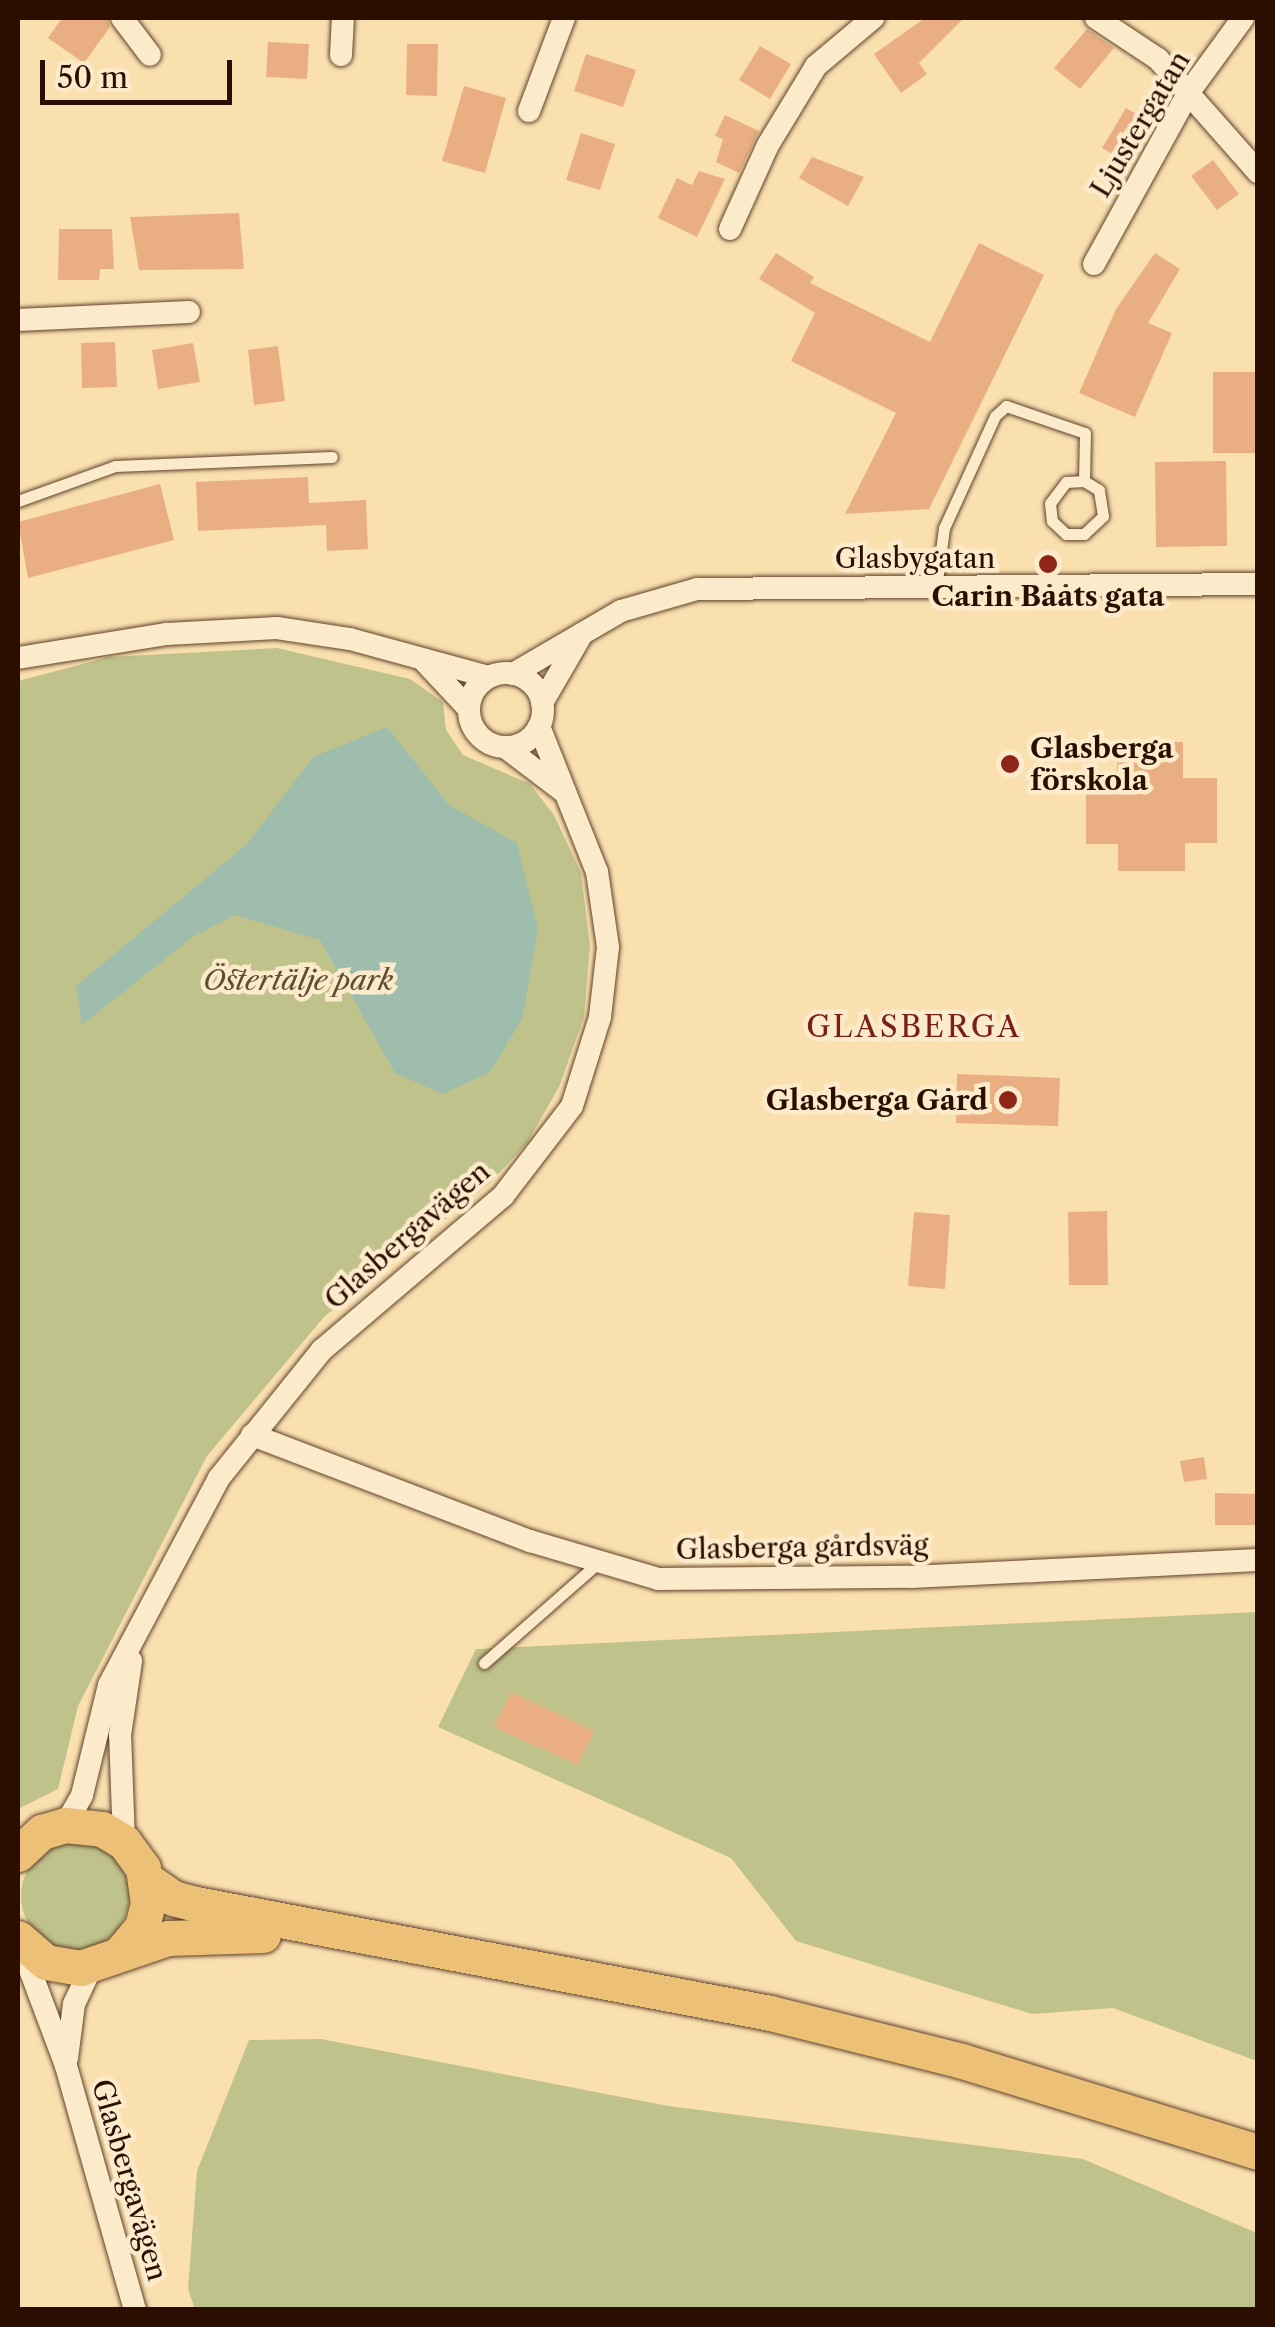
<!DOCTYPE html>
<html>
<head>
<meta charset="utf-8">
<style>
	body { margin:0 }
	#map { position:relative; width:1275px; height:2327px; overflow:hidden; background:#fae0af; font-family:"Libre Caslon Text",serif }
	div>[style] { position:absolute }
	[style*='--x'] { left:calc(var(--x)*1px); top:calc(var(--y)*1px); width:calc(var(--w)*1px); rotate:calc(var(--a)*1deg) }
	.green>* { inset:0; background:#bfc28a }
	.round { border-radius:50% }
	.water>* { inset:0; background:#9ebdad }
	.building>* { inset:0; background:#e9af83 }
	.roads { filter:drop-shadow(0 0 2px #5f422c) drop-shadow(0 0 2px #5f422c) }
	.lane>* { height:11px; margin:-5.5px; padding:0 5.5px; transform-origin:5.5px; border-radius:5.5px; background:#fcebcb }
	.street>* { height:22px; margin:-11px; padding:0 11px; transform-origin:11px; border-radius:11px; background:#fcebcb }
	.street>.ring { margin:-11px; padding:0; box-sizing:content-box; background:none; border:22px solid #fcebcb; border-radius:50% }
	.primary>* { height:35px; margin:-17.5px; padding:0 17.5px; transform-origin:17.5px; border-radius:17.5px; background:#edc078 }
	.dots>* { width:28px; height:28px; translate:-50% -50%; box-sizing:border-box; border:5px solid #fcebcb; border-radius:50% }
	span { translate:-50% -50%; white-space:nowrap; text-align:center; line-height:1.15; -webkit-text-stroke:9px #fcebcb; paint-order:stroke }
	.street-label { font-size:28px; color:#2b0e00 }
	.poi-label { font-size:28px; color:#2b0e00; font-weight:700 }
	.left { translate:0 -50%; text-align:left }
	.right { translate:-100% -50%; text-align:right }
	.park-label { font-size:28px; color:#5f4d30; font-style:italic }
	.neighbourhood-label { font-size:30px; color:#7a1f14; letter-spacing:2.5px }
	.frame { position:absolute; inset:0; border:20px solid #2b0e00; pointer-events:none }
	.scale { position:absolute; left:40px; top:60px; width:192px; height:45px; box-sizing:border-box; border:5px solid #2b0e00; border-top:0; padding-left:12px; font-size:30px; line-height:35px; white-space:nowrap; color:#2b0e00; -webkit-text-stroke:8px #fcebcb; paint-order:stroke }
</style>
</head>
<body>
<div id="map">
	<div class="green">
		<i style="clip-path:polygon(277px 648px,410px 679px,443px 702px,446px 730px,463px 755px,530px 784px,554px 815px,581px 873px,590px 946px,584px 1017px,559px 1087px,527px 1143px,489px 1184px,324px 1317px,207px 1456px,78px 1706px,58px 1789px,18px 1809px,18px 681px,109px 657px)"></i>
		<i style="clip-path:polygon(1257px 1612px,1257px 2061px,1113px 2008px,1032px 2014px,796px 1941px,731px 1858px,438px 1727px,476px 1649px)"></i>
		<i class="round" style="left:21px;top:1842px;width:108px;height:108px"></i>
		<i style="clip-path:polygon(321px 2039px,668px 2106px,1083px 2159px,1257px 2233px,1257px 2309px,195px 2309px,188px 2289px,197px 2171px,249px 2040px)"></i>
	</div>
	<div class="water">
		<i style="clip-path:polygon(387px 727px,449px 805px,517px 843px,538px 930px,522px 1019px,490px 1072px,443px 1094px,395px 1073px,320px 940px,235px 915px,194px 936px,82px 1025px,76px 986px,247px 844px,313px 757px)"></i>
	</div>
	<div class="building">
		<i style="clip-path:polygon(62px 18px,107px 18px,110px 27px,84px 63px,48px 38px)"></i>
		<i style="clip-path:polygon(925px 18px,964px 18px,919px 63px,927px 74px,901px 93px,874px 54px)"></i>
		<i style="clip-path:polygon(1087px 29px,1114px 48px,1080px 89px,1054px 68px)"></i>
		<i style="clip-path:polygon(268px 42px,309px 44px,307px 79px,266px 77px)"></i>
		<i style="clip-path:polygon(407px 44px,438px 44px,437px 96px,406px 95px)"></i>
		<i style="clip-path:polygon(760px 46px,791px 64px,770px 99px,739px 80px)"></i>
		<i style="clip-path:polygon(586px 54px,636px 70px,623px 107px,574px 91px)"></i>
		<i style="clip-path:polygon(464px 86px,506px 98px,485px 173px,442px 161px)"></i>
		<i style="clip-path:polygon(1126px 108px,1148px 121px,1125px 161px,1102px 148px)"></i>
		<i style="clip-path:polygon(725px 115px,759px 131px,739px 173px,716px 162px,723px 139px,715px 136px)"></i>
		<i style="clip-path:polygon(581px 133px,615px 144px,600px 190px,566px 180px)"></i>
		<i style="clip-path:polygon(812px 157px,864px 177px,848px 206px,799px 178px)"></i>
		<i style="clip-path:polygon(1213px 160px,1239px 194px,1217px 210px,1191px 176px)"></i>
		<i style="clip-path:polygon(699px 171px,725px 179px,697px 237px,658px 218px,677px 178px,692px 185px)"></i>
		<i style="clip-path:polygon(239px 213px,244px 269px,139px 270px,130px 217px)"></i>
		<i style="clip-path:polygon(59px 229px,112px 229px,114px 269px,100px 269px,99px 280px,58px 280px)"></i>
		<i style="clip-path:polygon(979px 243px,1044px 275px,929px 509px,845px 514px,896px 413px,791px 361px,815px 313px,759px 279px,776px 253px,814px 277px,810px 283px,930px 342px)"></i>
		<i style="clip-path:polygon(1155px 253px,1180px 269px,1148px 323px,1172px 333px,1135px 417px,1079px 393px,1116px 309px)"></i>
		<i style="clip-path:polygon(115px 342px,117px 387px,82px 388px,81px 343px)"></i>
		<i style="clip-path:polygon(193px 343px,200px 382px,158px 389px,152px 350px)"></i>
		<i style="clip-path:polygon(278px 346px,285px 401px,254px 405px,248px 350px)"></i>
		<i style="clip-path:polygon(1213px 372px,1258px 372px,1258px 453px,1213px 453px)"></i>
		<i style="clip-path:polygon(1226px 461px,1227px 546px,1156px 547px,1155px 462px)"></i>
		<i style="clip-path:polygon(308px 477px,309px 503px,366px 500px,368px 549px,327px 551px,326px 525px,198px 531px,196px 482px)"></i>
		<i style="clip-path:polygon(160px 484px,174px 540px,28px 578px,18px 522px)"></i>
		<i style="clip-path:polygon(1117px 742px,1183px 742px,1183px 778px,1217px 778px,1217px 843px,1185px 843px,1185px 871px,1118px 871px,1118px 844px,1086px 844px,1086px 780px,1117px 780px)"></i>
		<i style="clip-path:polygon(957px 1074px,1060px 1078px,1058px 1126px,956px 1123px)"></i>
		<i style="clip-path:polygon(1107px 1211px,1108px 1285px,1069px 1285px,1068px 1212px)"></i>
		<i style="clip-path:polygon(914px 1212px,950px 1215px,945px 1289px,908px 1286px)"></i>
		<i style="clip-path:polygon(1204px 1457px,1207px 1479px,1184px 1482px,1180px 1461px)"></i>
		<i style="clip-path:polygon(1215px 1493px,1258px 1494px,1258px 1525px,1215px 1525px)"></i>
		<i style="clip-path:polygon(511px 1692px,594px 1731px,578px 1765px,494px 1727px)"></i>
	</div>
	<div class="roads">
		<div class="lane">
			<i style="--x:18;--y:501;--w:103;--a:-19.8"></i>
			<i style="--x:115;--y:466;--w:217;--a:-2.4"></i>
			<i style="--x:936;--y:588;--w:61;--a:-82.4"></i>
			<i style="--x:944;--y:528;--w:123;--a:-65.5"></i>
			<i style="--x:995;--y:416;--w:15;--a:-42"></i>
			<i style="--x:1006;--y:406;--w:83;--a:18.9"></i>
			<i style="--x:1085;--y:433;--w:48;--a:91.2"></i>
			<i style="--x:1084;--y:481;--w:18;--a:177"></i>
			<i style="--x:1066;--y:482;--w:26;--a:127"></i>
			<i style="--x:1050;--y:503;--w:18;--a:84"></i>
			<i style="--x:1052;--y:521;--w:19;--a:43"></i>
			<i style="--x:1066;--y:534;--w:18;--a:0"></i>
			<i style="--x:1084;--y:534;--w:26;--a:-43"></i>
			<i style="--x:1103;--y:516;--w:26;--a:-99"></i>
			<i style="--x:1099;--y:490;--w:17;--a:-149"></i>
			<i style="--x:484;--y:1663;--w:152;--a:-41.3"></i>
		</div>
		<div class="street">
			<i style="--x:122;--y:18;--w:46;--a:52.9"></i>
			<i style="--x:1096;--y:18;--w:74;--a:33.5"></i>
			<i style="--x:1158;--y:59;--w:151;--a:48.5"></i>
			<i style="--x:341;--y:55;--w:37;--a:-87"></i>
			<i style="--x:529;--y:111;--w:99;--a:-69.4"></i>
			<i style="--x:730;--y:229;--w:92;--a:-65.7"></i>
			<i style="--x:768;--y:145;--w:92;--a:-58.7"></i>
			<i style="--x:816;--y:66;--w:75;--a:-40.1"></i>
			<i style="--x:1094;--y:264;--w:196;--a:-61.1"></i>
			<i style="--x:1189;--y:92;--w:92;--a:-53.9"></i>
			<i style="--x:18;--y:320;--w:171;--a:-2.7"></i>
			<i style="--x:18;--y:658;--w:151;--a:-9.2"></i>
			<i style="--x:167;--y:634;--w:110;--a:-3.1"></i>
			<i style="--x:277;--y:628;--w:74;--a:8.6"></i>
			<i style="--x:350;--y:639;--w:144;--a:15.3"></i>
			<i style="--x:425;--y:662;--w:64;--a:46.9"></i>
			<i class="ring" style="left:469px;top:673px;width:52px;height:52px"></i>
			<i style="--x:513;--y:674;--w:125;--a:-30.3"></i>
			<i style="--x:621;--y:611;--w:79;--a:-16.1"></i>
			<i style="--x:697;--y:589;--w:561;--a:-0.51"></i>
			<i style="--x:542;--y:703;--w:80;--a:-59.9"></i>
			<i style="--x:505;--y:747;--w:74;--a:37.3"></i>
			<i style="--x:252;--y:1435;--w:298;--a:20.9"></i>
			<i style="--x:530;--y:1541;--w:134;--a:16.5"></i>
			<i style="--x:658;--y:1579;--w:253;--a:-0.5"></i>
			<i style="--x:911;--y:1577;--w:347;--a:-2.8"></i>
			<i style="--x:65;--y:1825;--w:34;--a:-60"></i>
			<i style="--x:82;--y:1795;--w:113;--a:-76.2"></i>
			<i style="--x:109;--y:1685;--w:234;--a:-62"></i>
			<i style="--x:219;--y:1478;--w:164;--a:-51.2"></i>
			<i style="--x:322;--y:1350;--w:238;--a:-40.4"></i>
			<i style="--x:503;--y:1196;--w:113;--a:-52.5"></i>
			<i style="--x:572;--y:1106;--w:93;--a:-72.5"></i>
			<i style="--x:600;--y:1017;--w:70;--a:-83.5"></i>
			<i style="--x:608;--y:947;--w:76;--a:-98.3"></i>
			<i style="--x:597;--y:872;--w:157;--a:-111.7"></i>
			<i style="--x:124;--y:1842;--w:107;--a:-92.1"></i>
			<i style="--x:120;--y:1735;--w:75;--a:-81.5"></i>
			<i style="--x:21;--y:1946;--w:128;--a:69.4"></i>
			<i style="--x:66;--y:2066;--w:254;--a:74.2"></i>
			<i style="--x:67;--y:2058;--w:54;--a:-82.6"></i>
			<i style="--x:74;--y:2004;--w:42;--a:-64.7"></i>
		</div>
		<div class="primary">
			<i style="--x:18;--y:1854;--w:33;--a:-43"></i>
			<i style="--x:42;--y:1832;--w:24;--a:-17"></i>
			<i style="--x:65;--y:1825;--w:37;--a:6"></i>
			<i style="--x:102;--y:1829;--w:26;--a:31"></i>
			<i style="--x:124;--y:1842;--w:32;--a:54"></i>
			<i style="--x:143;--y:1868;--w:35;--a:82"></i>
			<i style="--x:148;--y:1903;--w:25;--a:104"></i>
			<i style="--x:142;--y:1927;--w:35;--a:130"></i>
			<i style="--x:146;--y:1879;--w:33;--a:35"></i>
			<i style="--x:173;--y:1898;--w:24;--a:15"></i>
			<i style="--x:196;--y:1904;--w:584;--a:10.75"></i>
			<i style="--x:770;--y:2013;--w:198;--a:14"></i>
			<i style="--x:962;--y:2061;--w:310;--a:17.1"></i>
			<i style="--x:18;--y:1938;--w:37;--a:41"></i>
			<i style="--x:46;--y:1962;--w:35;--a:10"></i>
			<i style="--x:80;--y:1968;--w:93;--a:-18.8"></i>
			<i style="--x:168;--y:1938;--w:95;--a:-1.8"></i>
		</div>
	</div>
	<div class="dots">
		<i style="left:1048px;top:564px;background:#8f2418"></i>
		<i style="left:1010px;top:764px;background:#8f2418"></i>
		<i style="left:1008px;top:1100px;background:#8f2418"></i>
	</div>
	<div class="street-label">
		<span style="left:1140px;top:124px;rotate:-59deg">Ljustergatan</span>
		<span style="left:915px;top:558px">Glasbygatan</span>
		<span style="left:407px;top:1235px;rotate:-41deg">Glasbergavägen</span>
		<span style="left:802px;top:1547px;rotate:-1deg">Glasberga gårdsväg</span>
		<span style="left:130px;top:2180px;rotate:74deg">Glasbergavägen</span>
	</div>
	<div class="poi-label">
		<span style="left:1048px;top:596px">Carin Bååts gata</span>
		<span class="left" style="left:1030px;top:764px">Glasberga<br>förskola</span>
		<span class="right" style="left:988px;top:1100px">Glasberga Gård</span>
	</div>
	<div class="park-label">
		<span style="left:298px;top:980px">Östertälje park</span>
	</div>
	<div class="neighbourhood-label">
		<span style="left:914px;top:1027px">GLASBERGA</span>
	</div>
	<div class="frame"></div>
	<div class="scale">50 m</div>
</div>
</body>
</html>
